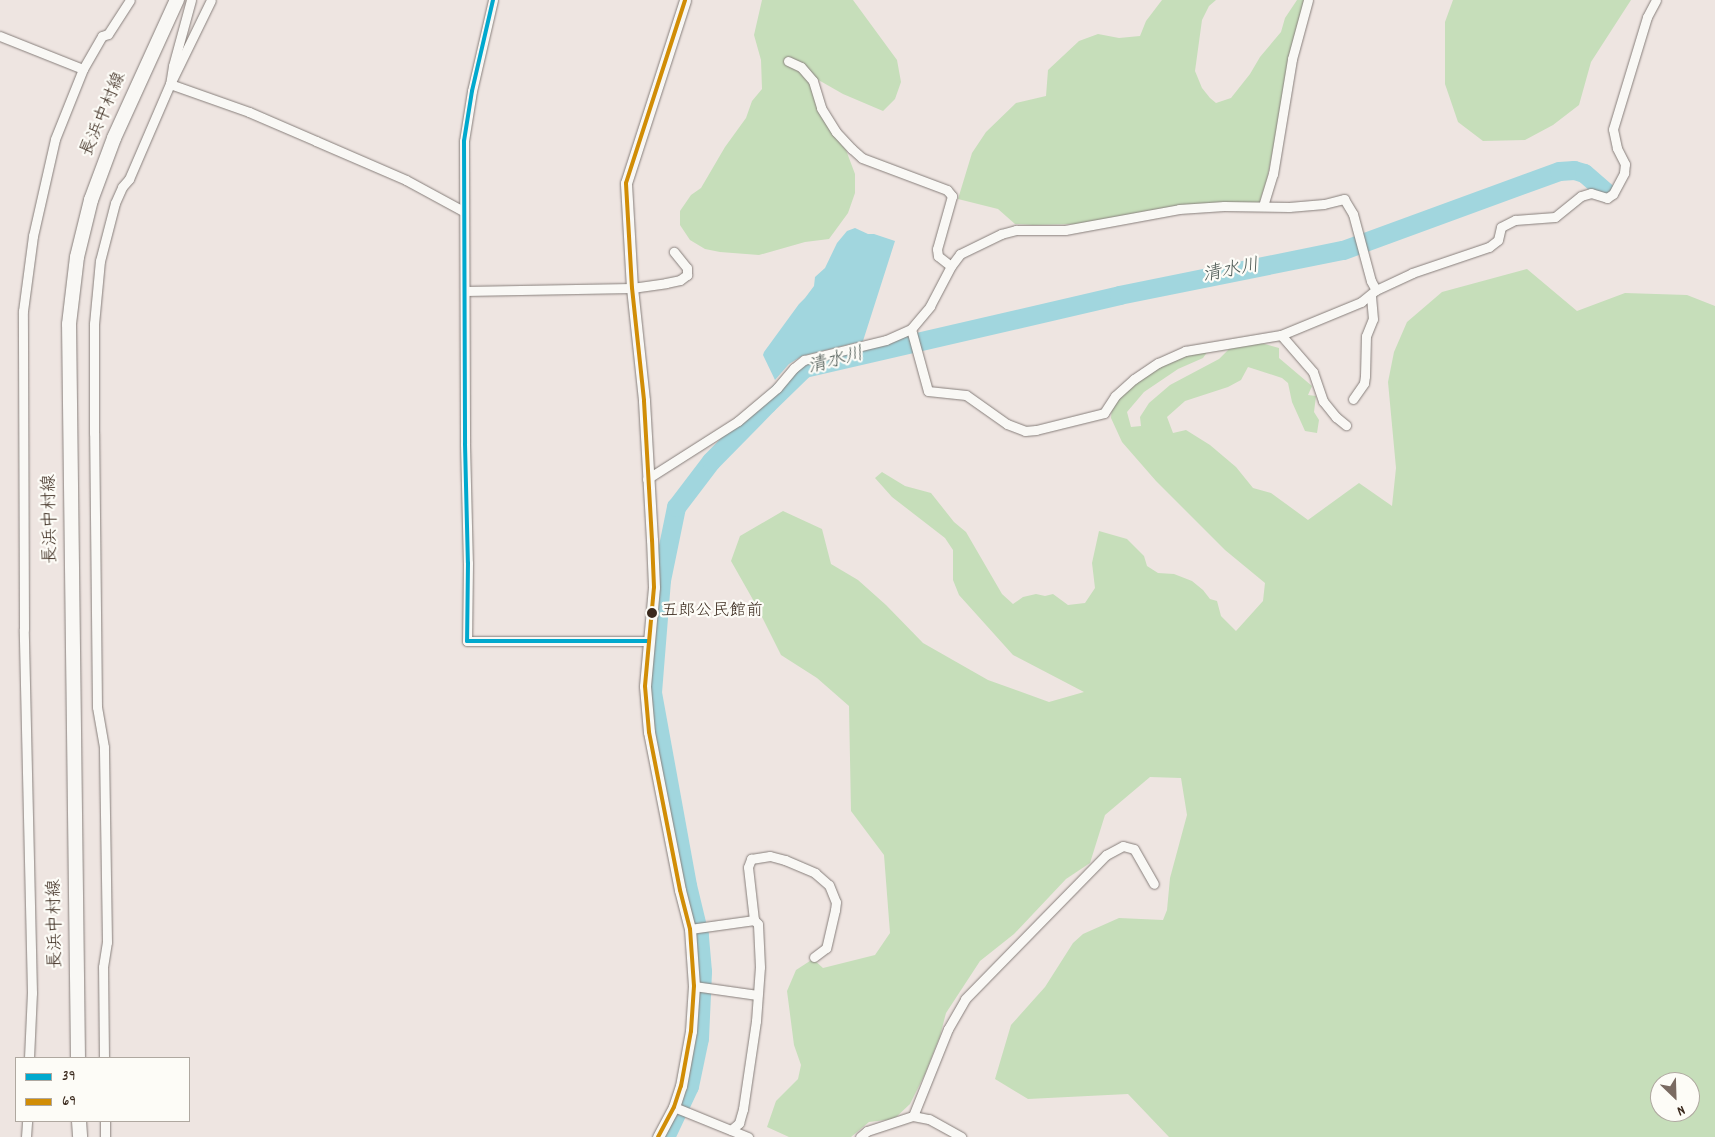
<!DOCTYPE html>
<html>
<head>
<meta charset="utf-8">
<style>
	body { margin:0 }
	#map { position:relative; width:1715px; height:1137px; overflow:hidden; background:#eee5e1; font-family:Dekko,"Klee One",sans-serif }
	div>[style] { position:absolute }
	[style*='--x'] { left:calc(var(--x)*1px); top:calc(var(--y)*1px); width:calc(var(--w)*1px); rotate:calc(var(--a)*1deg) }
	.green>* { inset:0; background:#c6deba }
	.water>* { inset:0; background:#a1d6de }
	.river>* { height:19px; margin:-9.5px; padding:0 9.5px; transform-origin:9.5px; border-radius:9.5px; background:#a1d6de }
	.roads { filter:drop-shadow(0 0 1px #877f7b) drop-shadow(0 0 1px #877f7b) }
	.minor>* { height:9px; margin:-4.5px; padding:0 4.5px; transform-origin:4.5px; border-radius:4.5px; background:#f9f8f5 }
	.tertiary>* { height:11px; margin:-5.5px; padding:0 5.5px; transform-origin:5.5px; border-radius:5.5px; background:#f9f8f5 }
	.primary>* { height:14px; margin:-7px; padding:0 7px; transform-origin:7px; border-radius:7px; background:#f9f8f5 }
	.bus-1>* { height:4px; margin:-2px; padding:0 2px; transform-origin:2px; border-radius:2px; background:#00a9ce }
	.bus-2>* { height:4px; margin:-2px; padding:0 2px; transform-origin:2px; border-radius:2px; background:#d18d06 }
	.dots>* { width:14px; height:14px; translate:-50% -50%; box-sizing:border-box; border:2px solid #fdfcf7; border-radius:50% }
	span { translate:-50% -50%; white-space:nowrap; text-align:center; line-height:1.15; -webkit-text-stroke:4.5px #fdfcf7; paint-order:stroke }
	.bus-label { font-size:17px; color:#3b2a1e }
	.left { translate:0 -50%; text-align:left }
	.street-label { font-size:18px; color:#3b2a1e }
	.water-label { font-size:19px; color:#505c57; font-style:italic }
	.legend { position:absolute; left:15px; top:1057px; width:175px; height:65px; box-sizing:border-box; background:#fdfcf7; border:1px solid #afa8a0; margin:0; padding:6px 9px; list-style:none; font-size:15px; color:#3b2a1e }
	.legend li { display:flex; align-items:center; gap:10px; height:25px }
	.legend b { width:25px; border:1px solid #afa8a0 }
	.north { position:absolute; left:1650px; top:1072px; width:50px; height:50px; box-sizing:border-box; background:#fdfcf7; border:1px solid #afa8a0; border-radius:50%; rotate:156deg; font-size:14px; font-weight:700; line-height:20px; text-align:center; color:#3b2a1e }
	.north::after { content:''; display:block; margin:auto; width:18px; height:22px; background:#7a6b62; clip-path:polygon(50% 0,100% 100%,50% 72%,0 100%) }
</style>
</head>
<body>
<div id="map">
	<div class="green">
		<i style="clip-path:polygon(762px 0,853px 0,897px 60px,901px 82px,895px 99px,883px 111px,843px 94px,815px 78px,830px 130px,846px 150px,855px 174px,855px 193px,848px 213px,829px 239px,805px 242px,759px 255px,720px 252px,705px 249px,690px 240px,680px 225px,680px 211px,691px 195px,701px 188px,725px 147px,746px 118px,752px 101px,762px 89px,761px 60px,754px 35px)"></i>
		<i style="clip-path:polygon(1162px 0,1216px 0,1209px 6px,1202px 20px,1195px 71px,1202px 88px,1210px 98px,1216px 103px,1231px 98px,1250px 74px,1260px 57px,1281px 32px,1285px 18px,1297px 0,1304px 0,1267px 179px,1259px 204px,1078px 224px,1033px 225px,1015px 224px,998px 209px,958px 199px,972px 153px,986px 132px,1016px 103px,1046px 96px,1048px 70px,1079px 41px,1098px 34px,1119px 38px,1140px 36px,1146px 21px)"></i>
		<i style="clip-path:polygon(1453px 0,1631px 0,1591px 62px,1579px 105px,1553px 125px,1525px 140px,1483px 141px,1458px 122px,1445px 84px,1445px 22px)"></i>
		<i style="clip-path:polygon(evenodd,1527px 269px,1577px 311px,1625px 293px,1687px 295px,1715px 306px,1715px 1137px,1169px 1137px,1128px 1094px,1028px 1099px,995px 1079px,1011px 1025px,1045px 987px,1073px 943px,1083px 934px,1119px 918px,1163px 920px,1167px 910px,1170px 878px,1187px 815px,1181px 778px,1150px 777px,1105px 815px,1090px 863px,1066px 879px,1014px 934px,980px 961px,946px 1013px,940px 1036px,925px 1074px,910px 1104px,894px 1119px,869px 1122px,851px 1137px,789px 1137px,767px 1127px,776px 1101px,798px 1079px,801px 1065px,794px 1045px,787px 991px,796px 970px,813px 959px,823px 968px,875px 955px,890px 933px,884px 855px,851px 811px,849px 706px,817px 678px,781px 655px,756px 605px,731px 561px,740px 536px,783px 511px,822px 529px,831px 564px,858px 580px,886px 605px,923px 643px,988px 680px,1049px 702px,1084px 692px,1013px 655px,959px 595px,953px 580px,953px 550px,945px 538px,892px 497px,875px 478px,882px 472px,905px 486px,931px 493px,954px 522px,966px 532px,1002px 594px,1013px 604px,1023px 597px,1036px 594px,1045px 596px,1053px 594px,1068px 605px,1085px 603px,1095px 588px,1092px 563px,1099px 531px,1127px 539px,1144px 556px,1147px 566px,1158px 573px,1174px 574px,1192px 581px,1203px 590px,1210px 599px,1217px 601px,1221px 616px,1236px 631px,1263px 601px,1265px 583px,1225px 550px,1156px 481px,1122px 442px,1111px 418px,1112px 407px,1123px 394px,1147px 374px,1175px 359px,1208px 351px,1203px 358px,1178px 369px,1144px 392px,1127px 412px,1131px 427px,1141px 426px,1140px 417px,1149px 403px,1170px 385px,1219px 359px,1230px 348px,1261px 343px,1279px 348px,1279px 358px,1312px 386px,1308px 395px,1316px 396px,1314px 412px,1319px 420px,1317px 433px,1305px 431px,1292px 402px,1288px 383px,1282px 378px,1248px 367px,1241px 380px,1228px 387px,1185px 401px,1167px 417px,1173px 433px,1186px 430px,1210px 445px,1236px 467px,1253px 488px,1271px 493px,1308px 520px,1359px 483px,1392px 506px,1396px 468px,1388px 382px,1394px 352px,1407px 322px,1442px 292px,1527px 269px,1660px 1082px,1690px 1082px,1690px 1112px,1660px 1112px,1660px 1082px)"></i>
	</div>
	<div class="water">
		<i style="clip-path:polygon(855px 228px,868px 234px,874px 234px,895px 241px,863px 341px,802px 356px,789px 364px,775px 380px,763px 355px,764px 352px,799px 304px,805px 298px,814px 286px,815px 277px,825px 268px,837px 243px,847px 231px)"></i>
	</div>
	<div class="river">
		<i style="--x:665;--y:1137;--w:56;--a:-64.8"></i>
		<i style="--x:689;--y:1086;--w:49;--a:-78.2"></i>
		<i style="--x:699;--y:1038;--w:67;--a:-87.4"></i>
		<i style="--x:702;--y:971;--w:36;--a:-95"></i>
		<i style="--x:699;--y:935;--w:51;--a:-103.5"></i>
		<i style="--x:687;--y:885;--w:196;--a:-100.3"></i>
		<i style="--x:652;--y:692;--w:112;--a:-85.4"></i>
		<i style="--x:661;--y:580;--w:75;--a:-78.4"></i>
		<i style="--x:676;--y:507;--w:58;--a:-52.7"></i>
		<i style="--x:711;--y:461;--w:80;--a:-45.5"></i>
		<i style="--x:767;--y:404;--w:52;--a:-44.2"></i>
		<i style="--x:804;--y:368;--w:323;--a:-13"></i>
		<i style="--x:1119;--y:295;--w:228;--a:-11.4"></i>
		<i style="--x:1343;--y:250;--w:230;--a:-20.1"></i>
		<i style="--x:1559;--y:171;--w:15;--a:-4"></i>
		<i style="--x:1574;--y:170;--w:10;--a:17"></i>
		<i style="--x:1584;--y:173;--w:29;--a:41"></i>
	</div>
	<div class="roads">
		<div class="minor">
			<i style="--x:191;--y:0;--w:68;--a:105.3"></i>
			<i style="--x:173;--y:66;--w:18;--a:99"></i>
			<i style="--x:170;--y:84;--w:84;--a:19.5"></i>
			<i style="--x:249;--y:112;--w:73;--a:23.4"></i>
			<i style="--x:316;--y:141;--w:98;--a:23.4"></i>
			<i style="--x:406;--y:180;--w:65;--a:28.5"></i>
			<i style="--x:493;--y:0;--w:93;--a:103"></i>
			<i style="--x:472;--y:91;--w:51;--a:99.1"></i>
			<i style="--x:464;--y:141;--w:303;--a:89.8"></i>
			<i style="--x:465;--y:444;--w:119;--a:88.6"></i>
			<i style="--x:468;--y:563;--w:78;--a:90.7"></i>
			<i style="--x:467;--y:641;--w:181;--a:0"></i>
			<i style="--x:0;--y:36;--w:89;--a:21.7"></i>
			<i style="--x:788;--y:61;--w:14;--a:25"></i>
			<i style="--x:801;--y:67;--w:18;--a:49"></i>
			<i style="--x:813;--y:81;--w:28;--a:73"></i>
			<i style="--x:821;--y:108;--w:28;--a:58"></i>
			<i style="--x:836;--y:132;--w:23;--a:47"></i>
			<i style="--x:852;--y:149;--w:13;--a:42"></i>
			<i style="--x:862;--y:158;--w:91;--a:20.6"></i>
			<i style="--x:947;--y:190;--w:8;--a:50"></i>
			<i style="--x:952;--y:196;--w:55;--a:105.8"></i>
			<i style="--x:937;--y:249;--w:7;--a:82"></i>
			<i style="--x:938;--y:256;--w:16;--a:38"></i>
			<i style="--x:1263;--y:206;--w:34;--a:-73"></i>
			<i style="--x:1273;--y:174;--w:117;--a:-80.6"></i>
			<i style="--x:1292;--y:59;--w:61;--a:-74.8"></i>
			<i style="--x:465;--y:291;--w:167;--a:-1"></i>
			<i style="--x:632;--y:288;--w:34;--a:-8"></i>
			<i style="--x:666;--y:283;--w:14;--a:-12"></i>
			<i style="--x:680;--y:280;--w:9;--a:-36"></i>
			<i style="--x:687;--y:275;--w:7;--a:-90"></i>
			<i style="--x:687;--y:268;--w:21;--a:-129"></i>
			<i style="--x:911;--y:329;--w:64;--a:74.7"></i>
			<i style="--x:928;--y:391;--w:38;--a:6"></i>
			<i style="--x:966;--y:395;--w:50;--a:35.3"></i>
			<i style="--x:1007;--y:424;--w:19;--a:21"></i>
			<i style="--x:1025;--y:431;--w:11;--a:-5"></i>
			<i style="--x:1036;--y:430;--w:70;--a:-14"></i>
			<i style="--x:1104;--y:413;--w:20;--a:-57"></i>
			<i style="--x:1115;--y:396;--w:25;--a:-42"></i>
			<i style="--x:1134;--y:379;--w:29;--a:-34"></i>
			<i style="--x:1158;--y:363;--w:30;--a:-24"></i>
			<i style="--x:1185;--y:351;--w:97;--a:-9.5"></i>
			<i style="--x:1281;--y:335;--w:87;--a:-22.4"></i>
			<i style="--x:1361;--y:302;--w:19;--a:-39"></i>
			<i style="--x:1376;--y:290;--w:40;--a:-25"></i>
			<i style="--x:1412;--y:273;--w:81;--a:-18.7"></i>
			<i style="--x:1489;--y:247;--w:11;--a:-38"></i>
			<i style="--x:1498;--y:240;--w:13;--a:-77"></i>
			<i style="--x:1501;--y:227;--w:16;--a:-27"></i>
			<i style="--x:1515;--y:220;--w:40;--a:-4.3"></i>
			<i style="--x:1555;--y:217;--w:33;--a:-39"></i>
			<i style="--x:1581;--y:196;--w:10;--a:-17"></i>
			<i style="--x:1591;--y:193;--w:17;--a:17"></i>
			<i style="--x:1607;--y:198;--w:7;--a:-34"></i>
			<i style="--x:1613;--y:194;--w:24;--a:-62"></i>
			<i style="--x:1624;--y:173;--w:9;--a:-84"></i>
			<i style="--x:1625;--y:164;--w:18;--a:-117"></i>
			<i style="--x:1617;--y:148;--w:19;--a:-102"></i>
			<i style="--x:1613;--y:129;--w:117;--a:-73.1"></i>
			<i style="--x:1647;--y:17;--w:19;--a:-62"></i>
			<i style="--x:1281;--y:335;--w:49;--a:49.1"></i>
			<i style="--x:1313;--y:372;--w:31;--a:71"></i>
			<i style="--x:1323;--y:401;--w:21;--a:51"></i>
			<i style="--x:1336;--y:417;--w:13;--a:39"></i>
			<i style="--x:1353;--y:399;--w:19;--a:-55"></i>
			<i style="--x:1364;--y:383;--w:7;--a:-82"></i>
			<i style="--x:1365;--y:376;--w:40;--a:-88.6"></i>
			<i style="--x:1366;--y:336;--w:18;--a:-68"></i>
			<i style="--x:1373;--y:319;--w:24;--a:-95"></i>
			<i style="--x:647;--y:479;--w:108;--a:-32.5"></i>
			<i style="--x:738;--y:421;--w:51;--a:-40.2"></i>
			<i style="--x:777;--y:388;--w:26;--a:-50"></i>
			<i style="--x:794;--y:368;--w:13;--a:-39"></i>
			<i style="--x:804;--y:360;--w:84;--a:-13.7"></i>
			<i style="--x:886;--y:340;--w:27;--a:-24"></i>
			<i style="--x:911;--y:329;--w:30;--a:-50"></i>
			<i style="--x:930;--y:306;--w:45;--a:-62.3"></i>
			<i style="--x:951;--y:266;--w:15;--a:-53"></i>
			<i style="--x:960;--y:254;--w:46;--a:-26"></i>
			<i style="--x:1001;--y:234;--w:16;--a:-15"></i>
			<i style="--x:1016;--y:230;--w:49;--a:0"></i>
			<i style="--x:1065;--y:230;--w:116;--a:-10.4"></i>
			<i style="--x:1179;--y:209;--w:45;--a:-3.8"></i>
			<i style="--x:1224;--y:206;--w:65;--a:0.9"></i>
			<i style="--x:1289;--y:207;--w:35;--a:-5"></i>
			<i style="--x:1324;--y:204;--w:21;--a:-14"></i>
			<i style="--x:1344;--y:199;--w:17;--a:59"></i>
			<i style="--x:1353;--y:214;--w:69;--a:75"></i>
			<i style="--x:1371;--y:281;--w:10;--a:61"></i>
			<i style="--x:690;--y:929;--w:65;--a:-8"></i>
			<i style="--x:694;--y:986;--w:64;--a:8.1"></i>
			<i style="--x:29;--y:1058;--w:65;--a:-87.4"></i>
			<i style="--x:32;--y:993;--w:364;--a:-91.3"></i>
			<i style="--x:24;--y:629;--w:318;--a:-90.2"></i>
			<i style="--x:23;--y:311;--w:76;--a:-82.4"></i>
			<i style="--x:33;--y:236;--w:99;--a:-77.2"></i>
			<i style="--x:55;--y:139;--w:75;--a:-68.2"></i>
			<i style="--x:83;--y:69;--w:38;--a:-60"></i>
			<i style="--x:102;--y:36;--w:6;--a:-18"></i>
			<i style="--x:108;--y:34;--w:40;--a:-57.1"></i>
			<i style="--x:104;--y:1058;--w:91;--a:-90.6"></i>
			<i style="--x:103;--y:967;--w:25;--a:-81"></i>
			<i style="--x:107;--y:942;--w:195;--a:-90.9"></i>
			<i style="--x:104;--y:747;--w:41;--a:-99.9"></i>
			<i style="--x:97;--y:707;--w:274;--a:-90.6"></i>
			<i style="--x:94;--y:433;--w:109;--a:-90"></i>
			<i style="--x:94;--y:324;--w:63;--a:-84.6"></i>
			<i style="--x:100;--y:261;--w:60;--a:-75.5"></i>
			<i style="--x:115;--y:203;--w:17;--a:-66"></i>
			<i style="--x:122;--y:187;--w:11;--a:-49"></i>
			<i style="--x:129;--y:179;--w:103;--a:-66.7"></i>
			<i style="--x:170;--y:84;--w:93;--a:-64"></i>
			<i style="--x:674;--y:1107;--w:80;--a:22.1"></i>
			<i style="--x:913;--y:1116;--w:94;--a:-68.1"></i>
			<i style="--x:948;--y:1029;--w:34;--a:-60"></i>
			<i style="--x:965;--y:999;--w:202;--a:-45.6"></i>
			<i style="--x:1106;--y:855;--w:19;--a:-28"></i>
			<i style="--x:1123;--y:846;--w:11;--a:15"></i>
			<i style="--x:1134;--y:849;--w:40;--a:60.3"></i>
			<i style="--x:105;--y:1121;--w:16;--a:90"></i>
			<i style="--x:731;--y:1130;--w:11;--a:-41"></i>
			<i style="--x:739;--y:1123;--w:15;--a:-74"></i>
			<i style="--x:743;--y:1109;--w:89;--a:-81.6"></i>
			<i style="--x:756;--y:1021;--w:54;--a:-85.8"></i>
			<i style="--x:760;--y:967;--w:43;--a:-92.7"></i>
			<i style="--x:758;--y:924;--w:6;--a:-135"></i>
			<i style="--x:754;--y:920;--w:53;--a:-96.5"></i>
			<i style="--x:748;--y:867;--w:9;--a:-69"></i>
			<i style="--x:751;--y:859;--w:19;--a:-9"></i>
			<i style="--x:770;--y:856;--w:16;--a:15"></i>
			<i style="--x:785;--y:860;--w:33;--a:23"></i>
			<i style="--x:815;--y:873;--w:18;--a:41"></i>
			<i style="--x:829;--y:885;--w:18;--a:68"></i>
			<i style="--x:836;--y:902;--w:8;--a:97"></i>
			<i style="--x:835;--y:910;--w:39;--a:103"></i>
			<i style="--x:826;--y:948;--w:15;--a:143"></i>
			<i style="--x:26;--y:1137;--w:16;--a:-86"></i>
			<i style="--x:860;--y:1137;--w:9;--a:-41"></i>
			<i style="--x:867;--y:1131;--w:48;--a:-18.1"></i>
			<i style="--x:913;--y:1116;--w:16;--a:11"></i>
			<i style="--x:929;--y:1119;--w:37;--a:29"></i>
		</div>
		<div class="tertiary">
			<i style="--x:658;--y:1137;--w:34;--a:-62"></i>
			<i style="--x:674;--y:1107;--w:22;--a:-72"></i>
			<i style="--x:681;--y:1086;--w:56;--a:-79.7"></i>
			<i style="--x:691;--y:1031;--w:45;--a:-86.2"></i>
			<i style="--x:694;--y:986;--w:57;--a:-94"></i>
			<i style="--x:690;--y:929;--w:40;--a:-104.4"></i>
			<i style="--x:680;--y:890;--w:161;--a:-101.1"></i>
			<i style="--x:649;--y:732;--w:46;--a:-95"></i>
			<i style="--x:645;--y:686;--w:99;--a:-84.8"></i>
			<i style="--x:654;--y:587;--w:47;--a:-92.4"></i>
			<i style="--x:652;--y:540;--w:140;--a:-93.3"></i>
			<i style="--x:644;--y:400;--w:113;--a:-96.1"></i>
			<i style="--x:632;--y:288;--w:105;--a:-93.3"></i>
			<i style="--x:626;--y:183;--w:192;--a:-72.1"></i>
		</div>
		<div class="primary">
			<i style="--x:78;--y:1058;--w:734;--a:-90.7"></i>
			<i style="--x:69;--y:324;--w:67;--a:-83.2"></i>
			<i style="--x:77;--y:257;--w:59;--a:-76.2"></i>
			<i style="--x:91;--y:200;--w:66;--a:-69.6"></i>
			<i style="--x:114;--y:138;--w:152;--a:-65.5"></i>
			<i style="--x:79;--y:1121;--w:16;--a:86"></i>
		</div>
	</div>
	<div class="bus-1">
		<i style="--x:493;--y:0;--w:93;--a:103"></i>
		<i style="--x:472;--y:91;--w:51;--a:99.1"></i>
		<i style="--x:464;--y:141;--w:303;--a:89.8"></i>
		<i style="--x:465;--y:444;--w:119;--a:88.6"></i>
		<i style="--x:468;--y:563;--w:78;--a:90.7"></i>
		<i style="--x:467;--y:641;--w:181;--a:0"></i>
	</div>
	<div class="bus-2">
		<i style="--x:658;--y:1137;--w:34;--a:-62"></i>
		<i style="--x:674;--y:1107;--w:22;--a:-72"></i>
		<i style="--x:681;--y:1086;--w:56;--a:-79.7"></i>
		<i style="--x:691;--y:1031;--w:45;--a:-86.2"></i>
		<i style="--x:694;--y:986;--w:57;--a:-94"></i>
		<i style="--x:690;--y:929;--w:40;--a:-104.4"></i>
		<i style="--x:680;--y:890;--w:161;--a:-101.1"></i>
		<i style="--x:649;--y:732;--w:46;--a:-95"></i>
		<i style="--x:645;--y:686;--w:99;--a:-84.8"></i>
		<i style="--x:654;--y:587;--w:47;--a:-92.4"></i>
		<i style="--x:652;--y:540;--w:140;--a:-93.3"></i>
		<i style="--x:644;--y:400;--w:113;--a:-96.1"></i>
		<i style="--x:632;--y:288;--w:105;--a:-93.3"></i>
		<i style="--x:626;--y:183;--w:192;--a:-72.1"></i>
	</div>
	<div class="dots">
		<i style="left:652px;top:613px;background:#3b2a1e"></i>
	</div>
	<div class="bus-label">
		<span class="left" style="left:661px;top:613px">五郎公民館前</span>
	</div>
	<div class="street-label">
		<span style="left:105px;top:115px;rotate:-67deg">長浜中村線</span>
		<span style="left:52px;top:519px;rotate:-91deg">長浜中村線</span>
		<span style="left:57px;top:924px;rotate:-91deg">長浜中村線</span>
	</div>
	<div class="water-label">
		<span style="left:1231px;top:272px;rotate:-11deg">清水川</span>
		<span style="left:836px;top:362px;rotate:-15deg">清水川</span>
	</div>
	<ul class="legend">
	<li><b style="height:6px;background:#00a9ce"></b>39</li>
	<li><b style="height:6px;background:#d18d06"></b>69</li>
	</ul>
	<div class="north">N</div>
</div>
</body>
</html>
